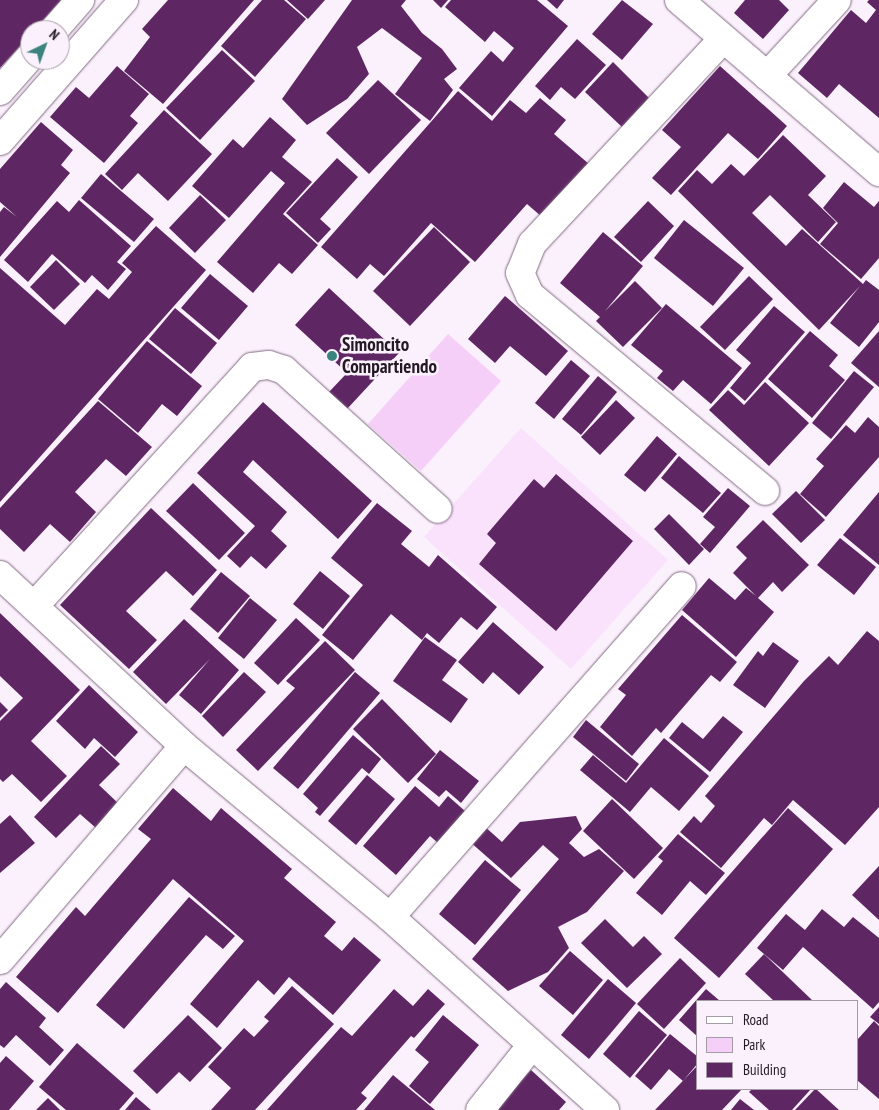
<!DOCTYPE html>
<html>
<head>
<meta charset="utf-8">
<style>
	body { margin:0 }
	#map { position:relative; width:879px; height:1110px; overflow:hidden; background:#fbf1fc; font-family:"PT Sans Narrow",sans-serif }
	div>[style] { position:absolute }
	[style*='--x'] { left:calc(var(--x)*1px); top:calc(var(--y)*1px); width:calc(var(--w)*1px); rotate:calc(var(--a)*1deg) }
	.built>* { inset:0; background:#fae1fc }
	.green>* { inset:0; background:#f6cff9 }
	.building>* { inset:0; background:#5f2664 }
	.roads { filter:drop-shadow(0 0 1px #816b83) drop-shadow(0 0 1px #816b83) }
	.minor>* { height:28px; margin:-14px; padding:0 14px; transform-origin:14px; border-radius:14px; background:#fff }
	.dots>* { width:14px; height:14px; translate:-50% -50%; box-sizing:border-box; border:2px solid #fbf1fc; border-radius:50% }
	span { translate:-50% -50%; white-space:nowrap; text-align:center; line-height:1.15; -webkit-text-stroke:5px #fbf1fc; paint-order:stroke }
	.poi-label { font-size:19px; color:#221923; font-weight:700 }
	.left { translate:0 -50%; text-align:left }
	.legend { position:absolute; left:696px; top:1000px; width:162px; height:90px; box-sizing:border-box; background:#fbf1fc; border:1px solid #a49ba5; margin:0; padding:6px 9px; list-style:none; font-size:15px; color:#221923 }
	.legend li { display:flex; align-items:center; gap:10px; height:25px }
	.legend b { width:25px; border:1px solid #a49ba5 }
	.north { position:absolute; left:20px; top:20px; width:50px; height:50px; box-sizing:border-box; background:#fbf1fc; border:1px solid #a49ba5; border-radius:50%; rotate:42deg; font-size:14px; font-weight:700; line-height:20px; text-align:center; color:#221923 }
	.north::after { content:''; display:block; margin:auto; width:18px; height:22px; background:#3b837f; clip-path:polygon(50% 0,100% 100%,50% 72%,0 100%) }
</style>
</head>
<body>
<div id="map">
	<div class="built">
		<i style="clip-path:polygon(521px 428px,668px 560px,571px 669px,424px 537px)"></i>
	</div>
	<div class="green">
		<i style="clip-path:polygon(448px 334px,501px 381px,421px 471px,368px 424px)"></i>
	</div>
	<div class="building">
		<i style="clip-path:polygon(0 0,61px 0,34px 30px,30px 30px,30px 35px,0 68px)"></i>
		<i style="clip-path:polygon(168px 0,254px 0,163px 104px,124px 71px,150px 37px,142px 29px)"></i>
		<i style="clip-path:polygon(262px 0,284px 0,306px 19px,255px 77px,221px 46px)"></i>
		<i style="clip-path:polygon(287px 0,325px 0,308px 19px)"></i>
		<i style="clip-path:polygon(352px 0,406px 0,401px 6px,422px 33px,442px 49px,457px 69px,444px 79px,453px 90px,430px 121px,395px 94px,422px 58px,382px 28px,357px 47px,369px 74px,347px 99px,307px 125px,282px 99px)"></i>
		<i style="clip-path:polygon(433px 0,448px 0,441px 8px)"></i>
		<i style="clip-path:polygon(451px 0,537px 0,568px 26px,492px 116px,459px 88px,491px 51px,503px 62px,514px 48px,494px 31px,485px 42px,445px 7px)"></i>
		<i style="clip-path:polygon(547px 0,564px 0,557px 9px)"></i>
		<i style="clip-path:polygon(622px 0,653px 24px,622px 60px,592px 34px)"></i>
		<i style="clip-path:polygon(745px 0,779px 0,789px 10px,763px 39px,734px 13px)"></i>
		<i style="clip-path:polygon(869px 0,879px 0,879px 118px,839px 84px,827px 98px,798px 73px,851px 10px,866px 23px,876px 10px,867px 2px)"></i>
		<i style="clip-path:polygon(577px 39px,606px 65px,575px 99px,561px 87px,550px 100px,535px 86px)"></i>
		<i style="clip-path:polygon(222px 50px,255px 81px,200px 140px,166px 108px)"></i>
		<i style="clip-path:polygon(613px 62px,649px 98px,622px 127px,585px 92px)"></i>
		<i style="clip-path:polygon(117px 66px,149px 94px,130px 116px,138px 123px,104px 163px,50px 117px,76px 87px,89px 98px)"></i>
		<i style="clip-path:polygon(720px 66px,787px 126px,758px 159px,728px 133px,671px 195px,652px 178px,681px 147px,662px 130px)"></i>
		<i style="clip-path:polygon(378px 80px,421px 120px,369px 174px,326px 133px)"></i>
		<i style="clip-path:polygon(458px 91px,492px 121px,510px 100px,526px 113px,540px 98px,566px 120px,554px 134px,589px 164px,542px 217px,527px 204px,475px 262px,431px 223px,384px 276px,370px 264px,357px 279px,321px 247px)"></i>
		<i style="clip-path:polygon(164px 110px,212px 154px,168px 201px,138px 173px,122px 190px,105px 174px)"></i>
		<i style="clip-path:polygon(270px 117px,296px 140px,282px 157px,312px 182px,283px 214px,318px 245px,292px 274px,279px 263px,253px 293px,217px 262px,285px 183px,271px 171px,229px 218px,192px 186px,233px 139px,243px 148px)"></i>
		<i style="clip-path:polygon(41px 122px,73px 150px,61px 165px,70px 173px,0 257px,0 212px,4px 207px,17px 217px,0 202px,0 169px)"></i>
		<i style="clip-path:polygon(783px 135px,826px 176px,808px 195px,836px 222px,818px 242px,770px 195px,752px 213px,786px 246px,802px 229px,863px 284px,866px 280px,879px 290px,879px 322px,859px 347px,830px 323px,860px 286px,819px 330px,678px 191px,697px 170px,712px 184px,731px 164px,744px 176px)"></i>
		<i style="clip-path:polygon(337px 158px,358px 177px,320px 219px,331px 229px,318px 243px,286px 213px)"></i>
		<i style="clip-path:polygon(101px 174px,154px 219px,134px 242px,81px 198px)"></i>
		<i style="clip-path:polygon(844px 182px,874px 207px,879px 201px,879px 258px,861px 279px,820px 244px,838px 223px,823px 208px)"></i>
		<i style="clip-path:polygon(200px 195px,226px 220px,195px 253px,169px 228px)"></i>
		<i style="clip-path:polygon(79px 200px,131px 246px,117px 262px,126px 269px,108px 290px,92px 275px,85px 283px,52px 254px,28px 282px,4px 260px,57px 201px,69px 212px)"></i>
		<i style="clip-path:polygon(648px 201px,674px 226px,641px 262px,614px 237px)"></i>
		<i style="clip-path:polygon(684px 220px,744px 268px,713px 306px,654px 258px)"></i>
		<i style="clip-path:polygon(156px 226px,206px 270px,0 502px,0 268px,65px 325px,97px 289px,109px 299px,132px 272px,122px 263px)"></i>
		<i style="clip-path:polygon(434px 227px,470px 262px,410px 326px,373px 291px)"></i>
		<i style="clip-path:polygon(603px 232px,643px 266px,605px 311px,635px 281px,662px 308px,623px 347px,596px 321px,600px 317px,560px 283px)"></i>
		<i style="clip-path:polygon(56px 260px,80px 284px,54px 310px,30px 287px)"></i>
		<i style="clip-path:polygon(210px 274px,248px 306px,219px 340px,181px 308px)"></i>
		<i style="clip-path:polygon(749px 276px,773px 299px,725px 350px,700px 327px)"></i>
		<i style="clip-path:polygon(329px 288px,399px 353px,347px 409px,329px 392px,347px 373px,295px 325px)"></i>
		<i style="clip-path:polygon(505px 296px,568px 351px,546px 376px,510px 346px,495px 363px,468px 339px)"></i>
		<i style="clip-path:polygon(666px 304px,742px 368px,711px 404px,683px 380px,673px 391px,657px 378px,663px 371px,631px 345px)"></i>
		<i style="clip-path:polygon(774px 306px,805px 332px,745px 401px,730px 388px,751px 363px,736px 350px)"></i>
		<i style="clip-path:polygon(175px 308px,217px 343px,191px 374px,149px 339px)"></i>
		<i style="clip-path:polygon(810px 331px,838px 355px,829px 366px,845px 380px,812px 418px,768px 379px)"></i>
		<i style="clip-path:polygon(879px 331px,879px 387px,851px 363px)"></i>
		<i style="clip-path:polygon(147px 341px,202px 386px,177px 416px,162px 404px,138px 433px,98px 399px)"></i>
		<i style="clip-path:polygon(571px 360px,590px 376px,554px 419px,535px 403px)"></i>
		<i style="clip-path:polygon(854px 371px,874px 387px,831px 439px,812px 423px)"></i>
		<i style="clip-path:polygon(598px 376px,617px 392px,581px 435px,562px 419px)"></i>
		<i style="clip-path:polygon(765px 382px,809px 423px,769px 466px,709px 410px,728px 390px,744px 405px)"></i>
		<i style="clip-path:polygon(616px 400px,635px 418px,600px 455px,581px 437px)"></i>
		<i style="clip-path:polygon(98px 401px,152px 447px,126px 476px,106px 459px,75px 492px,96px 512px,70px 542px,50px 524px,24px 552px,0 529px,0 508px)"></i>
		<i style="clip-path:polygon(263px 402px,372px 501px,338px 539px,253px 460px,243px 472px,287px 512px,271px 531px,287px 546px,266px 569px,251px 556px,240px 568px,227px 556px,255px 526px,197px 473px)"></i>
		<i style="clip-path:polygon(868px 417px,879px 427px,879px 457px,826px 517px,800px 494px,824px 466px,816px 459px,846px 425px,855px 433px)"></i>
		<i style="clip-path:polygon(657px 436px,677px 454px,645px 492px,624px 475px)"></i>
		<i style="clip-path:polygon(679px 456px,721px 493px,703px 513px,661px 478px)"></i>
		<i style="clip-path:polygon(556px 474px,633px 541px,556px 631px,479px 564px,496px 543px,487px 534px,534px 479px,544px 488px)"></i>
		<i style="clip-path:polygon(193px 483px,245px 533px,219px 560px,166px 511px)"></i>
		<i style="clip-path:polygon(728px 488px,750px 506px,710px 553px,700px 544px,715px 527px,703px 517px)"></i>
		<i style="clip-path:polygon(796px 491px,825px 520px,801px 543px,772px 514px)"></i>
		<i style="clip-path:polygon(879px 492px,879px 565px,843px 535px)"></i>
		<i style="clip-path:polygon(377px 503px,412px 531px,401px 544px,429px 567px,438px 555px,497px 607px,477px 630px,461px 617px,439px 643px,427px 633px,422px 640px,391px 614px,353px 660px,322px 635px,363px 585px,331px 558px)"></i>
		<i style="clip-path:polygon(151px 508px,217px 570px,193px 596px,166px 571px,126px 611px,157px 640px,129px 669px,60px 605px)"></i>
		<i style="clip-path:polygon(669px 514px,704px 549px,689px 565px,654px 529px)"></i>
		<i style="clip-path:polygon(763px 520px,809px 565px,782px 592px,773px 582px,758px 598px,774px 612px,736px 657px,682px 610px,709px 578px,735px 600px,746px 588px,756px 596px,733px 573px,747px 558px,736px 547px)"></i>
		<i style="clip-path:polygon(840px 538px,876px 567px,854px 595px,817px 565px)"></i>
		<i style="clip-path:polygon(320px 571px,350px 596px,323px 629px,293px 604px)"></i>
		<i style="clip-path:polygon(221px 572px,250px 596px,218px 633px,190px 609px)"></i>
		<i style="clip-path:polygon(250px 598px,277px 620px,244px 659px,218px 638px)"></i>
		<i style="clip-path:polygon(0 613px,80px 690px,31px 741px,67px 776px,41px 802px,12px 774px,3px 782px,0 779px,0 721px,23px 698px,0 676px)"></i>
		<i style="clip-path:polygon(682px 615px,737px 662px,720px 682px,711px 675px,661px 733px,656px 728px,632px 756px,600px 727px,626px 695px,618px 689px)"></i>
		<i style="clip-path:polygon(296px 618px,320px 640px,278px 685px,254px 663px)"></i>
		<i style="clip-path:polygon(184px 619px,239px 670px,201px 714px,179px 695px,210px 659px,166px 704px,133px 672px)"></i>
		<i style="clip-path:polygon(493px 622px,544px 667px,519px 695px,493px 672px,483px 684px,458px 662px)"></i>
		<i style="clip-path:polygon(867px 631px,879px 641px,879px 807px,845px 845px,793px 800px,772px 825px,764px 818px,721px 868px,680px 832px,694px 816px,701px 823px,715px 806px,705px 796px,804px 681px,829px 656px,838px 665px)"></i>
		<i style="clip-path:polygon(425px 637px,457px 660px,442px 680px,468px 699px,451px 723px,393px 681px)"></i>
		<i style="clip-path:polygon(325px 641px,355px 670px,258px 771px,236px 750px,295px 688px,286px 681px)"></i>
		<i style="clip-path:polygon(773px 642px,799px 661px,765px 708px,733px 685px,758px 651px,763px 656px)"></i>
		<i style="clip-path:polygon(244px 672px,266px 692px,223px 737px,202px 716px)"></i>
		<i style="clip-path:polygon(355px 672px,380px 693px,298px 789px,273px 768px)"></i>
		<i style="clip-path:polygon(89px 685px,138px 732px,115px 757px,94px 738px,85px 749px,56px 721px)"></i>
		<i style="clip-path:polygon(382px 699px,436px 754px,408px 783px,353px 729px)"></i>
		<i style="clip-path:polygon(0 702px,8px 710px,0 718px)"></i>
		<i style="clip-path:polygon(723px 716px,743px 732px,710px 772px,669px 738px,682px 722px,703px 739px)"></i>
		<i style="clip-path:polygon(586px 720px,639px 764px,626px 781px,573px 737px)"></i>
		<i style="clip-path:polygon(353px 735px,381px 759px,369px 774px,362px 768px,320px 816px,315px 812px,318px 808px,303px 794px)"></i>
		<i style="clip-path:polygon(664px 738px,709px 776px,679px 811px,651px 787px,630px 812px,580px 770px,593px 755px,626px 783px)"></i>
		<i style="clip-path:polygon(101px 746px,120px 764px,99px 785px,119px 804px,96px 828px,80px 814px,56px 838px,34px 817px)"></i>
		<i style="clip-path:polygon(440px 750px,479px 781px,461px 803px,446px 790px,439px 797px,417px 779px)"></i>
		<i style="clip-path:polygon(367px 775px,395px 799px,356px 845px,328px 821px)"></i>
		<i style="clip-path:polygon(415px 786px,439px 807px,448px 796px,465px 811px,438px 843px,430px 836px,396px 875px,363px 846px)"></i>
		<i style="clip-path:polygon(173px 788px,211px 821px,221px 808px,292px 869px,284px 878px,336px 922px,324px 936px,342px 951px,354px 937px,381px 960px,333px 1015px,289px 977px,274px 995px,258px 980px,217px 1028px,190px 1004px,244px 941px,173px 879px,58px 1013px,16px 977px,76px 907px,85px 916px,151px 839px,138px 829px)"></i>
		<i style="clip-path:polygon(612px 799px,663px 848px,634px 879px,583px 831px)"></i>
		<i style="clip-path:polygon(788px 808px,833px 849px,719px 978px,674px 938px)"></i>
		<i style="clip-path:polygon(10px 815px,35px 843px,0 873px,0 824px)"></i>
		<i style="clip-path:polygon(576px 816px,582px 829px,569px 843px,584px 857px,599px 849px,624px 871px,587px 912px,558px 927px,569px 948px,548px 972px,508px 991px,472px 959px,559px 859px,543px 845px,511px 878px,469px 841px,483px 825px,502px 842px,520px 822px)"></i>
		<i style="clip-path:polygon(678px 834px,725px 873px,706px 895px,690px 881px,662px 915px,636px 893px,663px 861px,658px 857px)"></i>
		<i style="clip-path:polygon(485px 860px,521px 890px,475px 945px,439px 914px)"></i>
		<i style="clip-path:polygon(879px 866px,879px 920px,852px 895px)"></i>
		<i style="clip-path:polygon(189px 897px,235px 936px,223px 949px,206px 935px,124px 1029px,96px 1005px)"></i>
		<i style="clip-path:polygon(822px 909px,844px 927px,853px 917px,879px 938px,879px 1002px,873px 1009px,803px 947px,783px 970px,757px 948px,786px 914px,805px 930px)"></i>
		<i style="clip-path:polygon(605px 919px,633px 947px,644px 936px,662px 954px,627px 988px,581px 943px)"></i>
		<i style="clip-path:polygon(570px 951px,603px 980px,573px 1015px,539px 986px)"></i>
		<i style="clip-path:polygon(764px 954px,813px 1001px,774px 1001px,745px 974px)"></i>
		<i style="clip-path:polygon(680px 958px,706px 983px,664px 1029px,637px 1004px)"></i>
		<i style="clip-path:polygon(608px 979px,636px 1003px,589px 1059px,561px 1035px)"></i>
		<i style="clip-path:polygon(6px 982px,46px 1018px,39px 1027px,64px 1050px,50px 1066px,16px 1035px,4px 1048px,0 1045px,0 989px)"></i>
		<i style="clip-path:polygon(292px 986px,334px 1024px,255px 1110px,211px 1110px,231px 1088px,208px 1067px,244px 1028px,254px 1037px,269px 1021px,264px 1017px)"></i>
		<i style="clip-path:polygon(394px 989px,413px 1006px,428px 989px,445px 1004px,414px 1038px,411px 1036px,361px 1093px,367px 1098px,356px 1110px,267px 1110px,341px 1027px,352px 1036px)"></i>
		<i style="clip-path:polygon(706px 989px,720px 1001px,698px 1001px,698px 1037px,679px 1020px)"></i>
		<i style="clip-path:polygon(879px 1007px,879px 1024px,870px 1017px)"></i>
		<i style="clip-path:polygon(639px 1011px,667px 1035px,630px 1078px,603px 1054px)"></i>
		<i style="clip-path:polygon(188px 1015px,222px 1048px,190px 1082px,179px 1072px,157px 1094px,133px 1071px)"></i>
		<i style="clip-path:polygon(443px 1015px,479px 1045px,430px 1104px,409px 1086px,429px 1062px,415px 1050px)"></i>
		<i style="clip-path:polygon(874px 1021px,879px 1026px,879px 1099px,858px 1081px,858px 1039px)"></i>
		<i style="clip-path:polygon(670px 1034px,698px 1057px,698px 1063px,683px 1081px,669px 1069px,651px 1090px,635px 1076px)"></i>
		<i style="clip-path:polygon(77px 1043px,134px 1093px,119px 1110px,66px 1110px,39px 1087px)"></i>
		<i style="clip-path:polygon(6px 1056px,34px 1081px,9px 1110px,0 1110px,0 1063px)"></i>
		<i style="clip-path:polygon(698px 1065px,698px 1089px,742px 1089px,722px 1110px,655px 1110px)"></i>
		<i style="clip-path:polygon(531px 1070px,566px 1102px,559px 1110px,495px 1110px)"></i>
		<i style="clip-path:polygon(393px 1075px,435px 1110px,364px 1110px)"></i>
		<i style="clip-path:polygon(752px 1089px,811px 1089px,792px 1110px,769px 1110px,749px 1092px)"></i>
		<i style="clip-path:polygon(815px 1089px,816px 1089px,839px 1110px,795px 1110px)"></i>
		<i style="clip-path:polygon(136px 1097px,151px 1110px,125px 1110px)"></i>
		<i style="clip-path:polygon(48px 1098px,60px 1110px,36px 1110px)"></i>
		<i style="clip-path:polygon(740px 1099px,754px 1110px,731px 1110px)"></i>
	</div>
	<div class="roads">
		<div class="minor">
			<i style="--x:679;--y:0;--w:264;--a:40.7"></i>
			<i style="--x:54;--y:30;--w:40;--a:-49"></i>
			<i style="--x:723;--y:39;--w:280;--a:133"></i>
			<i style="--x:532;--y:244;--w:31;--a:112"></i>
			<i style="--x:520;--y:273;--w:24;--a:66"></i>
			<i style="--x:530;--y:295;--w:306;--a:39.8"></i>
			<i style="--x:767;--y:76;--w:103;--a:-47.4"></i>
			<i style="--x:0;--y:91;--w:45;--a:-48.6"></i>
			<i style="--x:0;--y:141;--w:188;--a:-48.7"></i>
			<i style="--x:0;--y:575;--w:251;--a:42.9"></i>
			<i style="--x:184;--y:746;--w:268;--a:39.7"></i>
			<i style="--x:390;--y:917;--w:289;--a:41.9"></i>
			<i style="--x:35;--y:605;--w:322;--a:-47.6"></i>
			<i style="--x:252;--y:367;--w:17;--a:-7"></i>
			<i style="--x:269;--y:365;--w:16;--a:18"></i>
			<i style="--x:284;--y:370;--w:207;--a:42.1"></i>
			<i style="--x:390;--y:917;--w:441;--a:-48.6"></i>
			<i style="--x:0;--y:960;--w:282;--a:-49.3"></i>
			<i style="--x:480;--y:1110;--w:82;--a:-51.4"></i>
		</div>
	</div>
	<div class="dots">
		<i style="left:332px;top:356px;background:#3b837f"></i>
	</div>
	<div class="poi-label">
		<span class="left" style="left:342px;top:356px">Simoncito<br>Compartiendo</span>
	</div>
	<ul class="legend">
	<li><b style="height:6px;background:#fff"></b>Road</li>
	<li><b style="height:14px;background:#f6cff9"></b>Park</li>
	<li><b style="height:14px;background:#5f2664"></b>Building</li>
	</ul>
	<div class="north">N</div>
</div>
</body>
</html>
